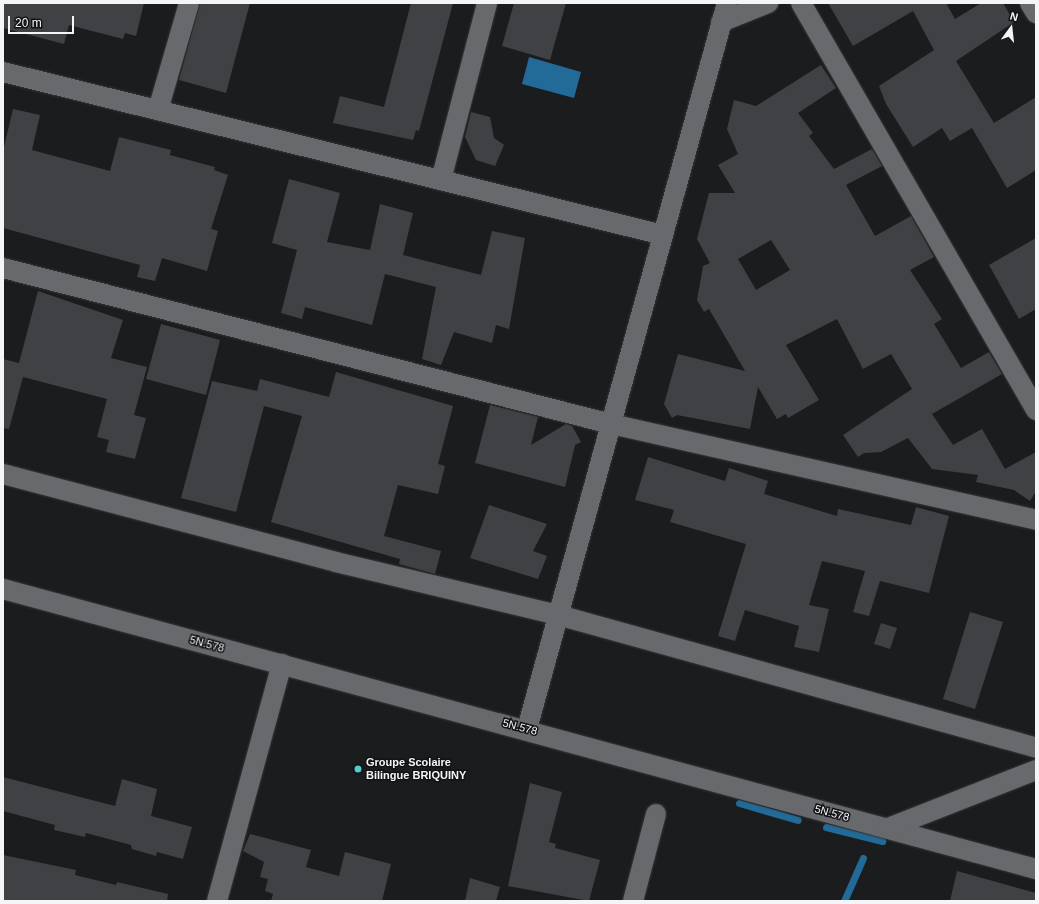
<!DOCTYPE html>
<html>
<head>
<meta charset="utf-8">
<style>
	body { margin:0 }
	#map { position:relative; width:1039px; height:904px; overflow:hidden; background:#1b1c1e; font-family:Helvetica,sans-serif }
	div>[style] { position:absolute }
	[style*='--x'] { left:calc(var(--x)*1px); top:calc(var(--y)*1px); width:calc(var(--w)*1px); rotate:calc(var(--a)*1deg) }
	.water>* { inset:0; background:#226b98 }
	.stream>* { height:7px; margin:-3.5px; padding:0 3.5px; transform-origin:3.5px; border-radius:3.5px; background:#226b98 }
	.building>* { inset:0; background:#404144 }
	.roads { filter:drop-shadow(0 0 1px #363738) drop-shadow(0 0 1px #363738) }
	.minor>* { height:20px; margin:-10px; padding:0 10px; transform-origin:10px; border-radius:10px; background:#67696c }
	.dots>* { width:11px; height:11px; translate:-50% -50%; box-sizing:border-box; border:2px solid #121315; border-radius:50% }
	span { translate:-50% -50%; white-space:nowrap; text-align:center; line-height:1.15; -webkit-text-stroke:3px #121315; paint-order:stroke }
	.street-label { font-size:11px; color:#f4f5f6 }
	.poi-label { font-size:11px; color:#f4f5f6; font-weight:700 }
	.left { translate:0 -50%; text-align:left }
	.frame { position:absolute; inset:0; border:4px solid #f4f5f6; pointer-events:none }
	.north { position:absolute; left:991px; top:8px; width:40px; height:40px; -webkit-text-stroke:3px #121315; paint-order:stroke; rotate:15deg; font-size:11px; font-weight:700; line-height:16px; text-align:center; color:#f4f5f6 }
	.north::after { content:''; display:block; margin:auto; width:14px; height:18px; background:#f4f5f6; clip-path:polygon(50% 0,100% 100%,50% 72%,0 100%) }
	.scale { position:absolute; left:8px; top:16px; width:66px; height:18px; box-sizing:border-box; border:2px solid #f4f5f6; border-top:0; padding-left:5px; font-size:12px; line-height:14px; white-space:nowrap; color:#f4f5f6; -webkit-text-stroke:3px #121315; paint-order:stroke }
</style>
</head>
<body>
<div id="map">
	<div class="water">
		<i style="clip-path:polygon(529px 57px,581px 72px,574px 98px,522px 84px)"></i>
	</div>
	<div class="stream">
		<i style="--x:739;--y:803;--w:61;--a:16.1"></i>
		<i style="--x:826;--y:827;--w:58;--a:14"></i>
		<i style="--x:844;--y:901;--w:47;--a:-66.2"></i>
	</div>
	<div class="building">
		<i style="clip-path:polygon(3px 3px,144px 3px,136px 36px,125px 33px,123px 39px,69px 25px,64px 44px,3px 28px)"></i>
		<i style="clip-path:polygon(200px 3px,250px 3px,226px 93px,179px 80px)"></i>
		<i style="clip-path:polygon(411px 3px,453px 3px,419px 131px,416px 130px,413px 140px,333px 123px,340px 96px,384px 107px)"></i>
		<i style="clip-path:polygon(514px 3px,566px 3px,550px 60px,502px 46px)"></i>
		<i style="clip-path:polygon(828px 3px,946px 3px,955px 19px,981px 3px,1003px 3px,1014px 22px,956px 61px,994px 123px,1036px 97px,1036px 170px,1007px 188px,972px 128px,950px 141px,942px 128px,913px 147px,886px 104px,879px 86px,934px 50px,913px 11px,853px 46px)"></i>
		<i style="clip-path:polygon(evenodd,821px 65px,836px 88px,798px 113px,813px 133px,809px 136px,834px 169px,872px 149px,882px 166px,846px 185px,875px 236px,911px 216px,934px 257px,910px 270px,942px 319px,934px 324px,961px 368px,989px 352px,1002px 374px,932px 414px,953px 445px,982px 429px,1005px 469px,1036px 452px,1036px 491px,1030px 501px,1014px 490px,976px 482px,978px 475px,932px 469px,908px 438px,881px 452px,864px 453px,858px 457px,843px 435px,912px 389px,891px 354px,863px 369px,837px 319px,786px 345px,819px 400px,788px 418px,786px 414px,777px 419px,758px 387px,750px 429px,677px 415px,672px 418px,664px 404px,678px 354px,745px 371px,709px 309px,704px 312px,697px 300px,703px 266px,710px 263px,697px 239px,709px 193px,735px 193px,718px 165px,738px 154px,727px 129px,734px 100px,756px 106px,821px 65px,771px 240px,790px 270px,756px 290px,738px 259px,771px 240px)"></i>
		<i style="clip-path:polygon(13px 109px,40px 115px,32px 150px,110px 171px,119px 137px,171px 150px,170px 155px,215px 167px,214px 170px,228px 175px,211px 229px,218px 231px,207px 271px,162px 258px,155px 281px,137px 277px,140px 265px,3px 228px,3px 151px)"></i>
		<i style="clip-path:polygon(471px 112px,490px 117px,494px 138px,504px 145px,495px 166px,476px 160px,465px 137px)"></i>
		<i style="clip-path:polygon(289px 179px,340px 193px,327px 242px,370px 250px,380px 204px,413px 213px,403px 255px,481px 275px,492px 231px,525px 238px,509px 329px,496px 325px,492px 343px,454px 332px,441px 365px,422px 359px,436px 287px,385px 274px,372px 325px,305px 307px,302px 319px,281px 313px,297px 250px,272px 243px)"></i>
		<i style="clip-path:polygon(1036px 238px,1036px 309px,1019px 319px,989px 265px)"></i>
		<i style="clip-path:polygon(38px 291px,123px 320px,111px 358px,147px 367px,134px 415px,146px 418px,135px 459px,106px 452px,109px 440px,97px 437px,107px 399px,23px 377px,9px 429px,3px 428px,3px 359px,19px 363px)"></i>
		<i style="clip-path:polygon(161px 324px,220px 340px,206px 395px,146px 379px)"></i>
		<i style="clip-path:polygon(336px 372px,453px 406px,438px 464px,445px 466px,438px 494px,398px 485px,384px 536px,441px 551px,435px 574px,399px 564px,400px 559px,271px 522px,302px 416px,264px 406px,236px 512px,181px 498px,212px 381px,257px 391px,260px 379px,329px 397px)"></i>
		<i style="clip-path:polygon(490px 405px,538px 417px,531px 445px,566px 424px,572px 426px,581px 442px,575px 445px,565px 487px,475px 463px)"></i>
		<i style="clip-path:polygon(648px 457px,725px 481px,729px 468px,768px 481px,764px 494px,837px 516px,838px 509px,911px 525px,916px 507px,949px 516px,929px 593px,880px 581px,869px 616px,853px 612px,865px 571px,822px 561px,809px 605px,829px 609px,819px 652px,794px 647px,799px 626px,745px 610px,735px 641px,718px 636px,746px 544px,670px 522px,674px 510px,635px 500px)"></i>
		<i style="clip-path:polygon(489px 505px,547px 524px,533px 551px,547px 556px,538px 579px,470px 558px)"></i>
		<i style="clip-path:polygon(970px 612px,1003px 622px,975px 709px,943px 699px)"></i>
		<i style="clip-path:polygon(881px 623px,897px 628px,890px 649px,874px 644px)"></i>
		<i style="clip-path:polygon(3px 777px,115px 806px,122px 779px,157px 789px,151px 816px,192px 827px,183px 859px,157px 852px,156px 856px,132px 849px,131px 845px,86px 833px,85px 837px,54px 830px,55px 825px,3px 811px)"></i>
		<i style="clip-path:polygon(530px 783px,562px 792px,549px 842px,556px 844px,555px 848px,600px 860px,589px 901px,508px 886px)"></i>
		<i style="clip-path:polygon(250px 834px,311px 850px,306px 867px,339px 876px,345px 852px,391px 864px,382px 901px,271px 901px,273px 894px,265px 891px,268px 879px,260px 877px,264px 862px,243px 851px)"></i>
		<i style="clip-path:polygon(3px 855px,76px 870px,75px 875px,116px 885px,117px 882px,168px 894px,167px 901px,3px 901px)"></i>
		<i style="clip-path:polygon(957px 871px,1036px 893px,1036px 901px,950px 901px)"></i>
		<i style="clip-path:polygon(470px 878px,500px 887px,496px 901px,465px 901px)"></i>
	</div>
	<div class="roads">
		<div class="minor">
			<i style="--x:801;--y:3;--w:470;--a:60"></i>
			<i style="--x:1030;--y:3;--w:12;--a:59"></i>
			<i style="--x:721;--y:22;--w:51;--a:-22"></i>
			<i style="--x:3;--y:72;--w:680;--a:13.87"></i>
			<i style="--x:158;--y:110;--w:111;--a:-73.8"></i>
			<i style="--x:441;--y:180;--w:183;--a:-75.4"></i>
			<i style="--x:3;--y:268;--w:628;--a:14.39"></i>
			<i style="--x:611;--y:424;--w:436;--a:12.7"></i>
			<i style="--x:3;--y:474;--w:344;--a:14.8"></i>
			<i style="--x:336;--y:562;--w:228;--a:13.4"></i>
			<i style="--x:558;--y:615;--w:496;--a:15.5"></i>
			<i style="--x:3;--y:589;--w:1070;--a:15.17"></i>
			<i style="--x:527;--y:729;--w:753;--a:-74.6"></i>
			<i style="--x:888;--y:828;--w:159;--a:-21.4"></i>
			<i style="--x:217;--y:901;--w:246;--a:-74.7"></i>
			<i style="--x:633;--y:901;--w:90;--a:-75.2"></i>
		</div>
	</div>
	<div class="dots">
		<i style="left:358px;top:769px;background:#53cdcb"></i>
	</div>
	<div class="street-label">
		<span style="left:207px;top:644px;rotate:15deg">5N.578</span>
		<span style="left:520px;top:727px;rotate:15deg">5N.578</span>
		<span style="left:832px;top:813px;rotate:15deg">5N.578</span>
	</div>
	<div class="poi-label">
		<span class="left" style="left:366px;top:769px">Groupe Scolaire<br>Bilingue BRIQUINY</span>
	</div>
	<div class="frame"></div>
	<div class="north">N</div>
	<div class="scale">20 m</div>
</div>
</body>
</html>
